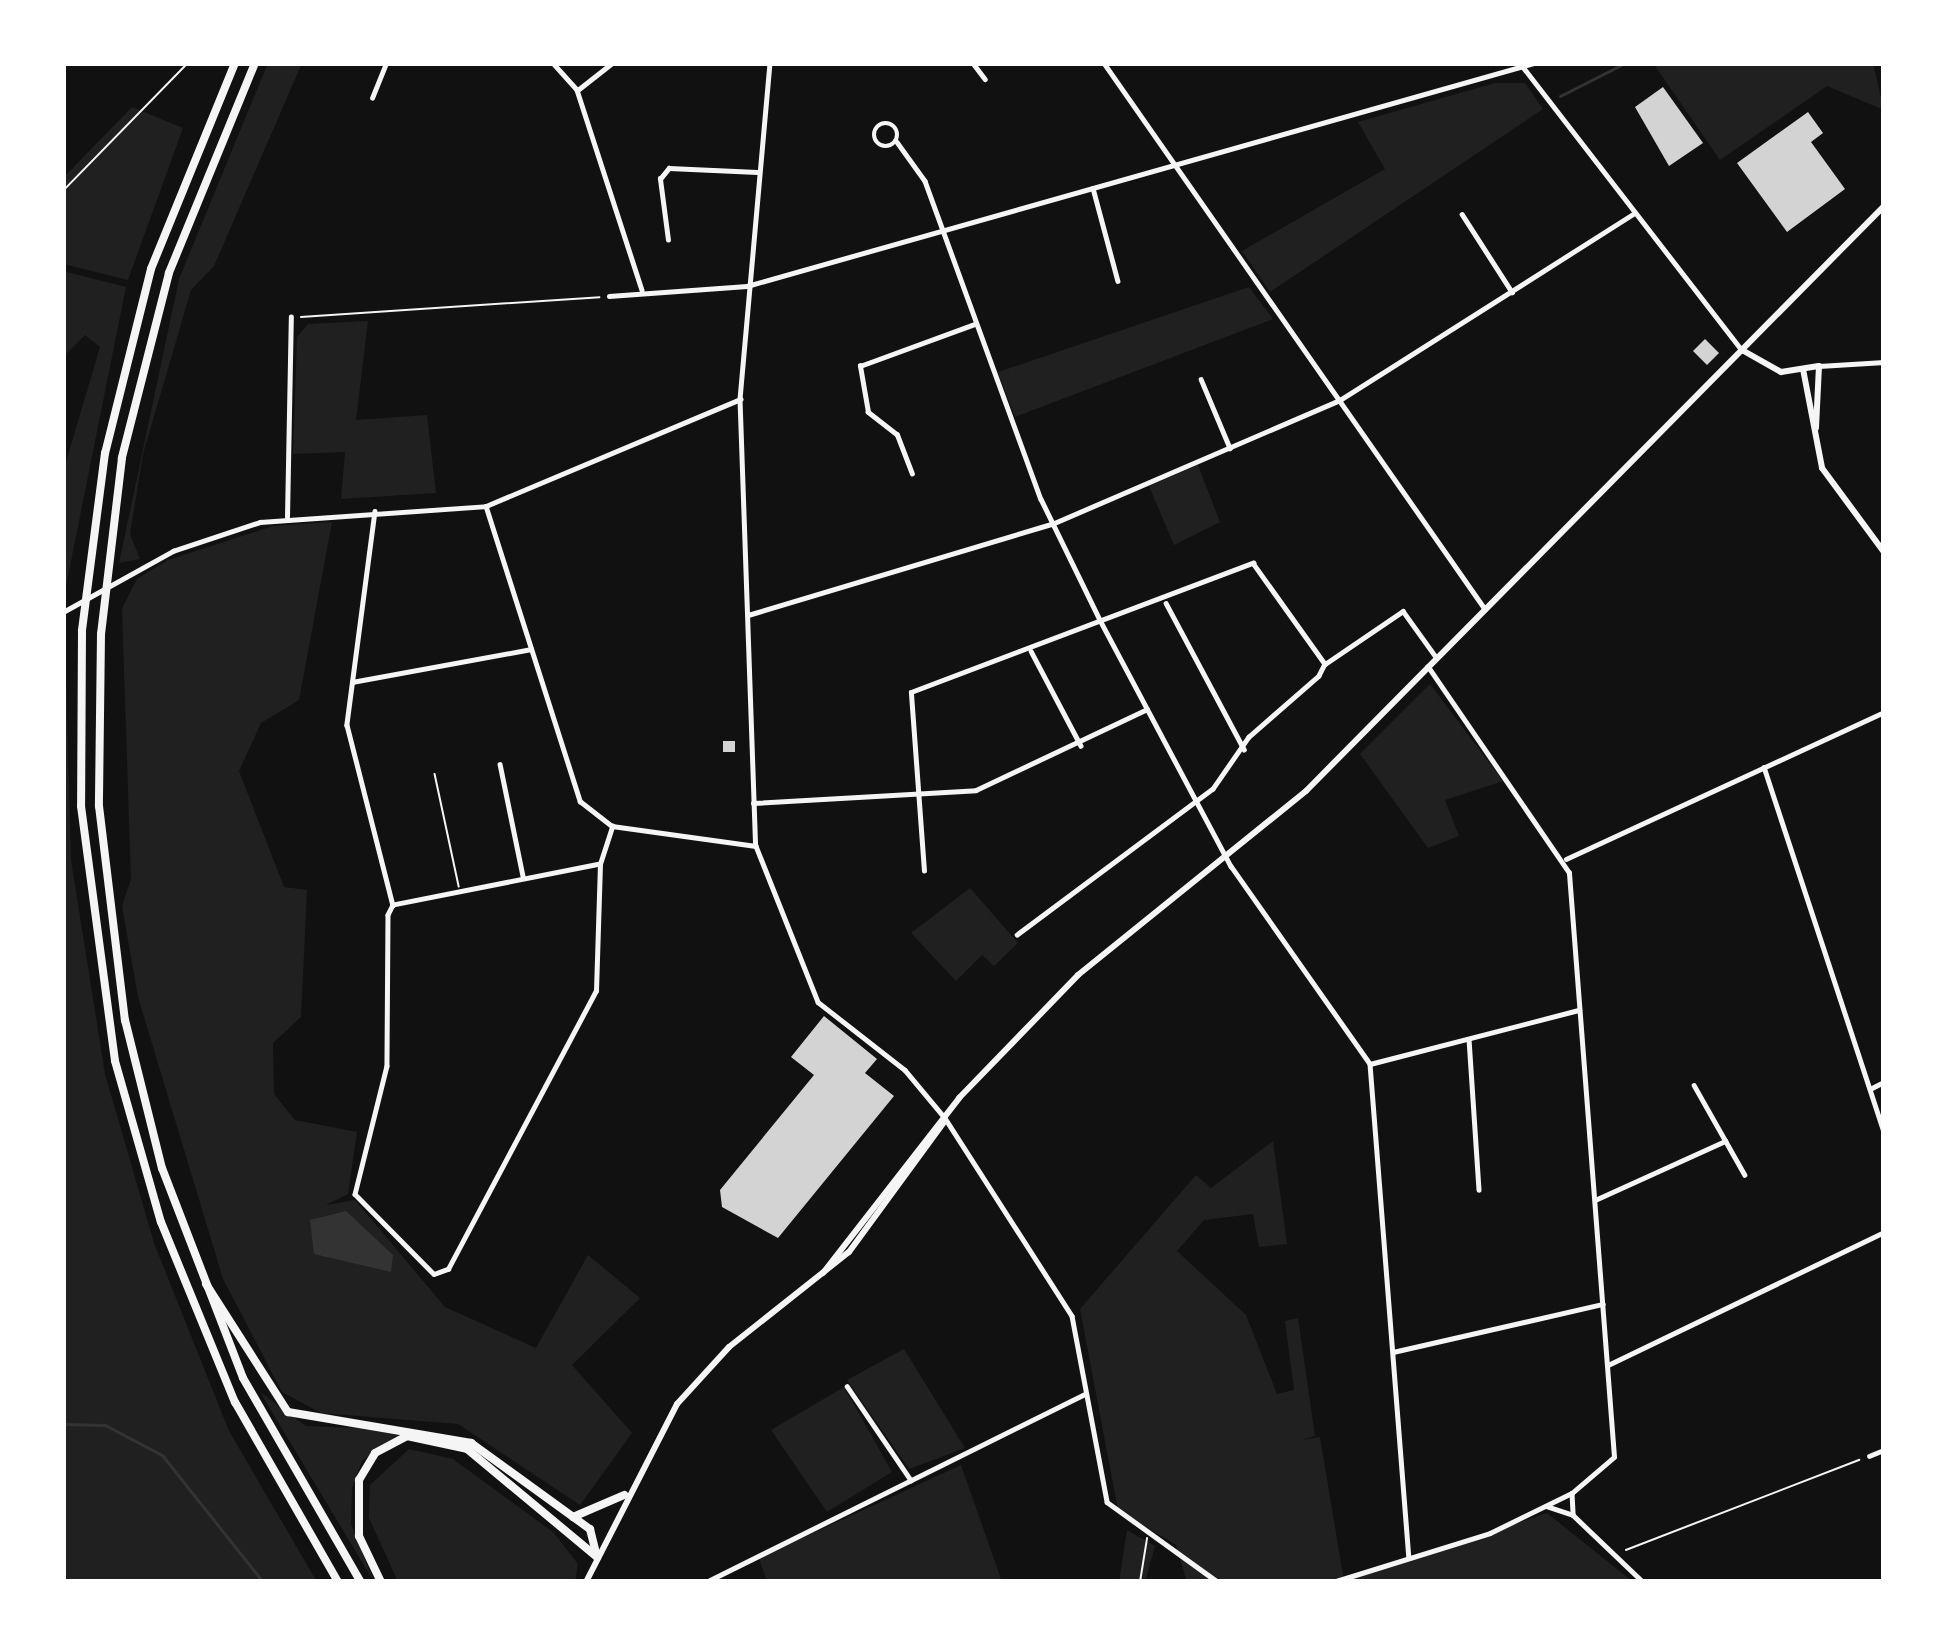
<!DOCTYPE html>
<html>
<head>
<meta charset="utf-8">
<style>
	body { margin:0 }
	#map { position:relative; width:1947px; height:1645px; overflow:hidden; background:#111; font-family:"Zilla Slab",serif }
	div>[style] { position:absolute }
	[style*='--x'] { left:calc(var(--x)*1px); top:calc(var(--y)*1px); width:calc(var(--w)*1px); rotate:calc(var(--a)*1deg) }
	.green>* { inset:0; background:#202020 }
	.water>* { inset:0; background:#333 }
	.stream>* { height:3px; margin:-1.5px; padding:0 1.5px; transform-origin:1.5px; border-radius:1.5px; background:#333 }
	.building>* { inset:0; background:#d3d3d3 }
	.path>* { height:1.5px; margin:-0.75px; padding:0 0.75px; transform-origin:0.75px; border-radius:0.75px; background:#f5f5f5 }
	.service>* { height:1.5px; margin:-0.75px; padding:0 0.75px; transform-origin:0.75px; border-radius:0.75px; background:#f5f5f5 }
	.minor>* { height:4.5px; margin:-2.25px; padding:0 2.25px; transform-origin:2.25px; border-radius:2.25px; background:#f5f5f5 }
	.minor>.ring { margin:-2.25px; padding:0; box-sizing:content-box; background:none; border:4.5px solid #f5f5f5; border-radius:50% }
	.tertiary>* { height:4.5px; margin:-2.25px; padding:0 2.25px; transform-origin:2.25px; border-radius:2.25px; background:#f5f5f5 }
	.secondary>* { height:6px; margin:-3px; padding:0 3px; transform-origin:3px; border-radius:3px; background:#f5f5f5 }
	.motorway>* { height:8px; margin:-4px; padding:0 4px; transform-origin:4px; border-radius:4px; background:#f5f5f5 }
	span { translate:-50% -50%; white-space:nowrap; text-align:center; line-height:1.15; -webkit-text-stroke:12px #fff; paint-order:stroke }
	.frame { position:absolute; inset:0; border:66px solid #fff; pointer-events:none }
</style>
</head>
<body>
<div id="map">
	<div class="green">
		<i style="clip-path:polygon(268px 63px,302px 63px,214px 266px,191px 290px,143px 454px,130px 534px,140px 559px,119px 563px,179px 279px)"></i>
		<i style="clip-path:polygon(1653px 63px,1873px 63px,1884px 110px,1827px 86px,1720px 160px)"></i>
		<i style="clip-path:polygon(1495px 83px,1525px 83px,1543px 109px,1270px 292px,1242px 251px,1385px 169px,1358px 122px)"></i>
		<i style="clip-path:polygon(132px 107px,183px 128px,128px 280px,63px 264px,63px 178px)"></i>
		<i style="clip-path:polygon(63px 271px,126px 287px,64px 596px,71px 860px,105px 1074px,154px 1243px,229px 1431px,317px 1582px,63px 1582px,63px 472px,100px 347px,85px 335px,63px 357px)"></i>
		<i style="clip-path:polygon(1249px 287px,1273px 319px,1015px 417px,998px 372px)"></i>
		<i style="clip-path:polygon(368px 321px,356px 420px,427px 415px,436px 493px,341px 499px,345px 452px,293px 454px,297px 337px,308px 324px)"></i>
		<i style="clip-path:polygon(1198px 465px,1220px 522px,1174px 545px,1149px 486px)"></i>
		<i style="clip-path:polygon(332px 522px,299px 700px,261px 723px,239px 771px,284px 887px,307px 890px,301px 1017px,273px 1043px,274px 1094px,295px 1120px,357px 1132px,348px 1194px,326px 1205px,355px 1200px,445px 1307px,536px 1348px,588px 1255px,640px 1298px,572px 1365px,632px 1433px,580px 1505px,458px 1424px,321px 1413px,282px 1392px,223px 1279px,138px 997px,122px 906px,131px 879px,122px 609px,137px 579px,168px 560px,273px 526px)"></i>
		<i style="clip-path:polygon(1430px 684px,1503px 781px,1445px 800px,1459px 836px,1428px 848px,1360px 754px)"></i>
		<i style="clip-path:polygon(970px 888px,1018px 943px,994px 966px,982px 955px,956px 981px,911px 933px)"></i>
		<i style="clip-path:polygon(1273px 1141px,1287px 1244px,1259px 1247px,1253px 1214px,1204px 1220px,1177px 1251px,1246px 1315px,1277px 1394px,1294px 1390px,1285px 1321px,1298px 1318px,1315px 1436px,1301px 1440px,1320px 1437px,1344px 1581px,1547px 1513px,1633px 1582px,1187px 1582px,1176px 1545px,1118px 1510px,1080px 1309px,1196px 1175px,1211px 1188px)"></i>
		<i style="clip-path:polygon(904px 1349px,965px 1448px,909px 1469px,847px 1380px)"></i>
		<i style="clip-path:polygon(844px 1387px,892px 1472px,827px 1512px,771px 1430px)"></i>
		<i style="clip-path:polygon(260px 1392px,306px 1426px,407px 1430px,362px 1461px,352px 1488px,351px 1524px,374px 1582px)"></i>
		<i style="clip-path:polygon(409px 1449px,453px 1459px,554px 1533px,578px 1564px,575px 1582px,398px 1582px,369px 1518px,370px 1485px)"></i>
		<i style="clip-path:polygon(961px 1465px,1002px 1582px,767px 1582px,759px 1558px)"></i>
		<i style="clip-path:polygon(1127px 1530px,1155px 1546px,1145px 1582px,1119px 1582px)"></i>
	</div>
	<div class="water">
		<i style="clip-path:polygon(346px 1211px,393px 1255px,391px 1272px,314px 1254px,310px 1220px)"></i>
	</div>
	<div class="stream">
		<i style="--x:1560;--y:96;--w:73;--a:-26.9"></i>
		<i style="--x:63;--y:1424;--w:42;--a:1.4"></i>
		<i style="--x:105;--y:1425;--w:64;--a:27.8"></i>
		<i style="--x:162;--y:1455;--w:162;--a:51.5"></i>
	</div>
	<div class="building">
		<i style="clip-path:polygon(1663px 87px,1703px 143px,1669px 166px,1635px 107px)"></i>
		<i style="clip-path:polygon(1808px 112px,1823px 133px,1811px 142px,1845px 189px,1787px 232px,1737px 163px)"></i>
		<i style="clip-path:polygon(1705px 339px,1719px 353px,1707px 365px,1693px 351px)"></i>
		<i style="clip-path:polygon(723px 741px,735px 741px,735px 752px,723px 752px)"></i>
		<i style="clip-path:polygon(824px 1016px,877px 1059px,865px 1073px,894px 1096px,778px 1238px,722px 1207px,720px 1190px,814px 1075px,791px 1057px)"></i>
	</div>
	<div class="path">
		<i style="--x:63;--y:191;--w:179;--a:-45.7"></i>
		<i style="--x:301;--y:317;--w:299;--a:-3.8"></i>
		<i style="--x:1626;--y:1550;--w:250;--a:-21.1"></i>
		<i style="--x:1140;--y:1582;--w:44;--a:-80.8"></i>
	</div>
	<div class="service">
		<i style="--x:435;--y:774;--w:115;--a:77.9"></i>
	</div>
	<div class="minor">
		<i style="--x:553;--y:63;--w:36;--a:48"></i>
		<i style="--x:577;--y:90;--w:210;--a:72"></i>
		<i style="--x:973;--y:63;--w:20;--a:53"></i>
		<i style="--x:1104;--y:63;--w:666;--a:55.09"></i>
		<i style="--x:579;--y:89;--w:42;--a:-38.2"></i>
		<i style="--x:372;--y:98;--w:38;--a:-68"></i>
		<i class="ring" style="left:874px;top:123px;width:19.5px;height:19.5px"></i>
		<i style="--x:897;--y:142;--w:48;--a:54.3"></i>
		<i style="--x:925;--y:181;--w:338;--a:70"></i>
		<i style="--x:1041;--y:499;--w:135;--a:64"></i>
		<i style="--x:1100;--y:620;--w:279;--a:62"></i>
		<i style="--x:1231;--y:866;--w:242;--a:54.9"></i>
		<i style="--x:1370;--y:1064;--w:495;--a:85.5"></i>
		<i style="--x:1093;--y:188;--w:96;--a:75"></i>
		<i style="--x:1462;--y:214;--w:93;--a:57.3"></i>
		<i style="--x:668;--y:240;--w:62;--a:-97.5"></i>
		<i style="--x:660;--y:179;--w:14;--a:-51"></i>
		<i style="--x:669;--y:168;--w:88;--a:2.6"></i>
		<i style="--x:609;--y:296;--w:138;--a:-4.1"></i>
		<i style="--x:747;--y:286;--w:818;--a:-15.82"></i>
		<i style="--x:1201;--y:379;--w:75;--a:67.2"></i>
		<i style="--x:912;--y:474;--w:42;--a:-111"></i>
		<i style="--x:897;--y:435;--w:37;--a:-142"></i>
		<i style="--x:868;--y:412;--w:47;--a:-99.9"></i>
		<i style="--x:860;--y:366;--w:122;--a:-20.1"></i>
		<i style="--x:486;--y:506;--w:310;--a:72.3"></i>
		<i style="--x:580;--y:801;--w:41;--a:38"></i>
		<i style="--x:612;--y:826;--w:145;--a:7.9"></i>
		<i style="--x:486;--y:506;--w:276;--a:-22.8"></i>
		<i style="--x:375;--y:511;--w:216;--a:97.5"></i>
		<i style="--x:347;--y:725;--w:186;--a:75.7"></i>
		<i style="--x:287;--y:517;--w:200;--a:-88.9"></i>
		<i style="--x:1166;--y:603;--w:166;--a:61.9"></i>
		<i style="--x:63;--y:612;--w:126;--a:-29"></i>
		<i style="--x:173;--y:551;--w:92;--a:-18.4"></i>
		<i style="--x:260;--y:522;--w:227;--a:-4"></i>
		<i style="--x:748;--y:615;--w:317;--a:-16.7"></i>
		<i style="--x:1052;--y:524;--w:314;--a:-23.3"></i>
		<i style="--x:1340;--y:400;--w:347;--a:-32.4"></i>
		<i style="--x:1031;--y:651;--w:107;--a:62.2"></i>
		<i style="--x:1325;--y:664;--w:94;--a:-34.2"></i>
		<i style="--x:1403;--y:611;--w:57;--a:54.3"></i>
		<i style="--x:352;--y:682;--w:182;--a:-10.4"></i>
		<i style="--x:500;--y:764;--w:114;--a:78.4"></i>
		<i style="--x:1764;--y:767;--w:385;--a:71.8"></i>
		<i style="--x:753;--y:803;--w:223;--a:-3.3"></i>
		<i style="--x:976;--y:790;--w:189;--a:-25.3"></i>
		<i style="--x:1566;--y:859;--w:350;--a:-24.8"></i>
		<i style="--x:600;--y:864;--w:211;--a:168.8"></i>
		<i style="--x:393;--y:905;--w:11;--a:117"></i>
		<i style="--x:388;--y:915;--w:151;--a:90.4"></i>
		<i style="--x:387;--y:1066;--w:132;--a:104"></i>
		<i style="--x:355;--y:1194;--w:112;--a:45.4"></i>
		<i style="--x:434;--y:1274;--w:15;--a:-20"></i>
		<i style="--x:448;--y:1269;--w:315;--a:-62"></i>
		<i style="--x:596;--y:991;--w:127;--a:-88.2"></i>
		<i style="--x:600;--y:864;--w:40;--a:-72"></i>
		<i style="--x:924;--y:871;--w:179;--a:-94.2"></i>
		<i style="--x:911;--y:692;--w:366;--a:-20.7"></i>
		<i style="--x:1253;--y:563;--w:124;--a:54.5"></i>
		<i style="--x:1325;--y:664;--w:13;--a:117"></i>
		<i style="--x:1319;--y:676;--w:93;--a:138.9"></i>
		<i style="--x:1249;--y:737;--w:63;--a:124.7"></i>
		<i style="--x:1213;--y:789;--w:244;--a:143.3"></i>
		<i style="--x:1469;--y:1039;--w:151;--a:86.2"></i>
		<i style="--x:1370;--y:1064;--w:216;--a:-14.5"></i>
		<i style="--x:1694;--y:1085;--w:103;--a:60.5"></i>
		<i style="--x:1870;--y:1089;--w:16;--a:-27"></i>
		<i style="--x:945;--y:1118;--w:235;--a:57.3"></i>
		<i style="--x:1072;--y:1316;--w:189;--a:79.3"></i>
		<i style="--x:1107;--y:1502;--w:137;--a:35.8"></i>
		<i style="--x:1595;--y:1200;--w:143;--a:-24.4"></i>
		<i style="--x:1393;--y:1352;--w:215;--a:-12.9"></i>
		<i style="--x:1608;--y:1365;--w:306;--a:-25.7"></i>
		<i style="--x:847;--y:1386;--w:114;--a:55.8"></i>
		<i style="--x:1869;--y:1456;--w:16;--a:-22"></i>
		<i style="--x:1572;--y:1493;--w:22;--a:87"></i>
		<i style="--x:1546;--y:1506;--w:28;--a:18"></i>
		<i style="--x:1573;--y:1515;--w:97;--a:43.7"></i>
		<i style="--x:706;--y:1582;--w:423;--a:-26.4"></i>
		<i style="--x:1333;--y:1582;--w:164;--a:-17.3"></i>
		<i style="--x:1490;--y:1533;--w:91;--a:-26"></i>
		<i style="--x:1572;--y:1493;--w:55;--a:-40.6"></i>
		<i style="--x:1614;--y:1457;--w:586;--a:-94.41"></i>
		<i style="--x:1569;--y:873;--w:250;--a:-124.4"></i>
	</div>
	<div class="tertiary">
		<i style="--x:770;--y:63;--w:337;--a:95.1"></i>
		<i style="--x:740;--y:399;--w:447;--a:88"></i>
		<i style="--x:756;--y:846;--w:168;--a:68.3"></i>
		<i style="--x:818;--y:1002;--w:110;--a:38"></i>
		<i style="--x:905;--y:1070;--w:62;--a:50.2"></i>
		<i style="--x:1520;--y:63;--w:363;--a:52.3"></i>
		<i style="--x:1819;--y:366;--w:65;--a:-3.5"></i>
	</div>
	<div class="secondary">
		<i style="--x:1742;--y:350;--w:45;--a:29.4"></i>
		<i style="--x:1781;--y:372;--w:38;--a:-9"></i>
		<i style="--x:1819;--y:366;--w:62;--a:92.8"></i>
		<i style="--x:1803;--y:369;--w:101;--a:79.1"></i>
		<i style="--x:1822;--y:468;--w:104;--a:53.6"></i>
		<i style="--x:823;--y:1273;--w:222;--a:-52.1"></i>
		<i style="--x:959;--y:1098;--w:171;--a:-45.9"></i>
		<i style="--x:1078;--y:975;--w:293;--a:-38.9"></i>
		<i style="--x:1306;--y:791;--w:822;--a:-45.34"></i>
		<i style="--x:586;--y:1582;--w:200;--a:-62.9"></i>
		<i style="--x:677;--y:1404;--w:77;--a:-47.6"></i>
		<i style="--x:729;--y:1347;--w:153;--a:-38.4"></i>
		<i style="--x:849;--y:1252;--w:161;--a:-53.8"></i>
	</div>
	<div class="motorway">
		<i style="--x:235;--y:63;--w:222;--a:112.2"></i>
		<i style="--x:151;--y:269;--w:190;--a:104"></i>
		<i style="--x:105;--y:453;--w:179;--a:97.4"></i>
		<i style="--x:82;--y:631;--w:175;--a:90.3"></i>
		<i style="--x:81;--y:806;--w:257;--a:82.4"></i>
		<i style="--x:115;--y:1061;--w:167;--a:74.1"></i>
		<i style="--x:161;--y:1222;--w:195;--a:67.7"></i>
		<i style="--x:235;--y:1402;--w:207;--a:60.2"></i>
		<i style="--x:255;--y:63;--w:227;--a:112.3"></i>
		<i style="--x:169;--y:273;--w:191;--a:104.3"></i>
		<i style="--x:122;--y:458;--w:177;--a:96.8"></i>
		<i style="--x:101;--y:634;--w:172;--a:90.7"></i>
		<i style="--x:99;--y:806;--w:216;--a:83.1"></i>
		<i style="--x:125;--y:1020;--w:153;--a:76"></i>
		<i style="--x:162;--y:1168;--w:225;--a:68.9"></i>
		<i style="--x:243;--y:1378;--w:236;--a:60"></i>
		<i style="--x:206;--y:1284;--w:152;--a:57.4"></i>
		<i style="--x:288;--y:1412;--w:186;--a:9.6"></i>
		<i style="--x:471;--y:1443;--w:147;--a:35.9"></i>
		<i style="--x:590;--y:1529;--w:29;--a:76"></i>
		<i style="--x:573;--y:1517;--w:56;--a:-23.3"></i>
		<i style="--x:381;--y:1582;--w:51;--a:-115.6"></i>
		<i style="--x:359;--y:1536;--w:56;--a:-90"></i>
		<i style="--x:359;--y:1480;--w:31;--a:-59"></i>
		<i style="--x:375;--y:1453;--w:36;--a:-28"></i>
		<i style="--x:407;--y:1436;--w:61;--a:12.2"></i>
		<i style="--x:467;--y:1449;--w:168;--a:39.7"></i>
	</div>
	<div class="frame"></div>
</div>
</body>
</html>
